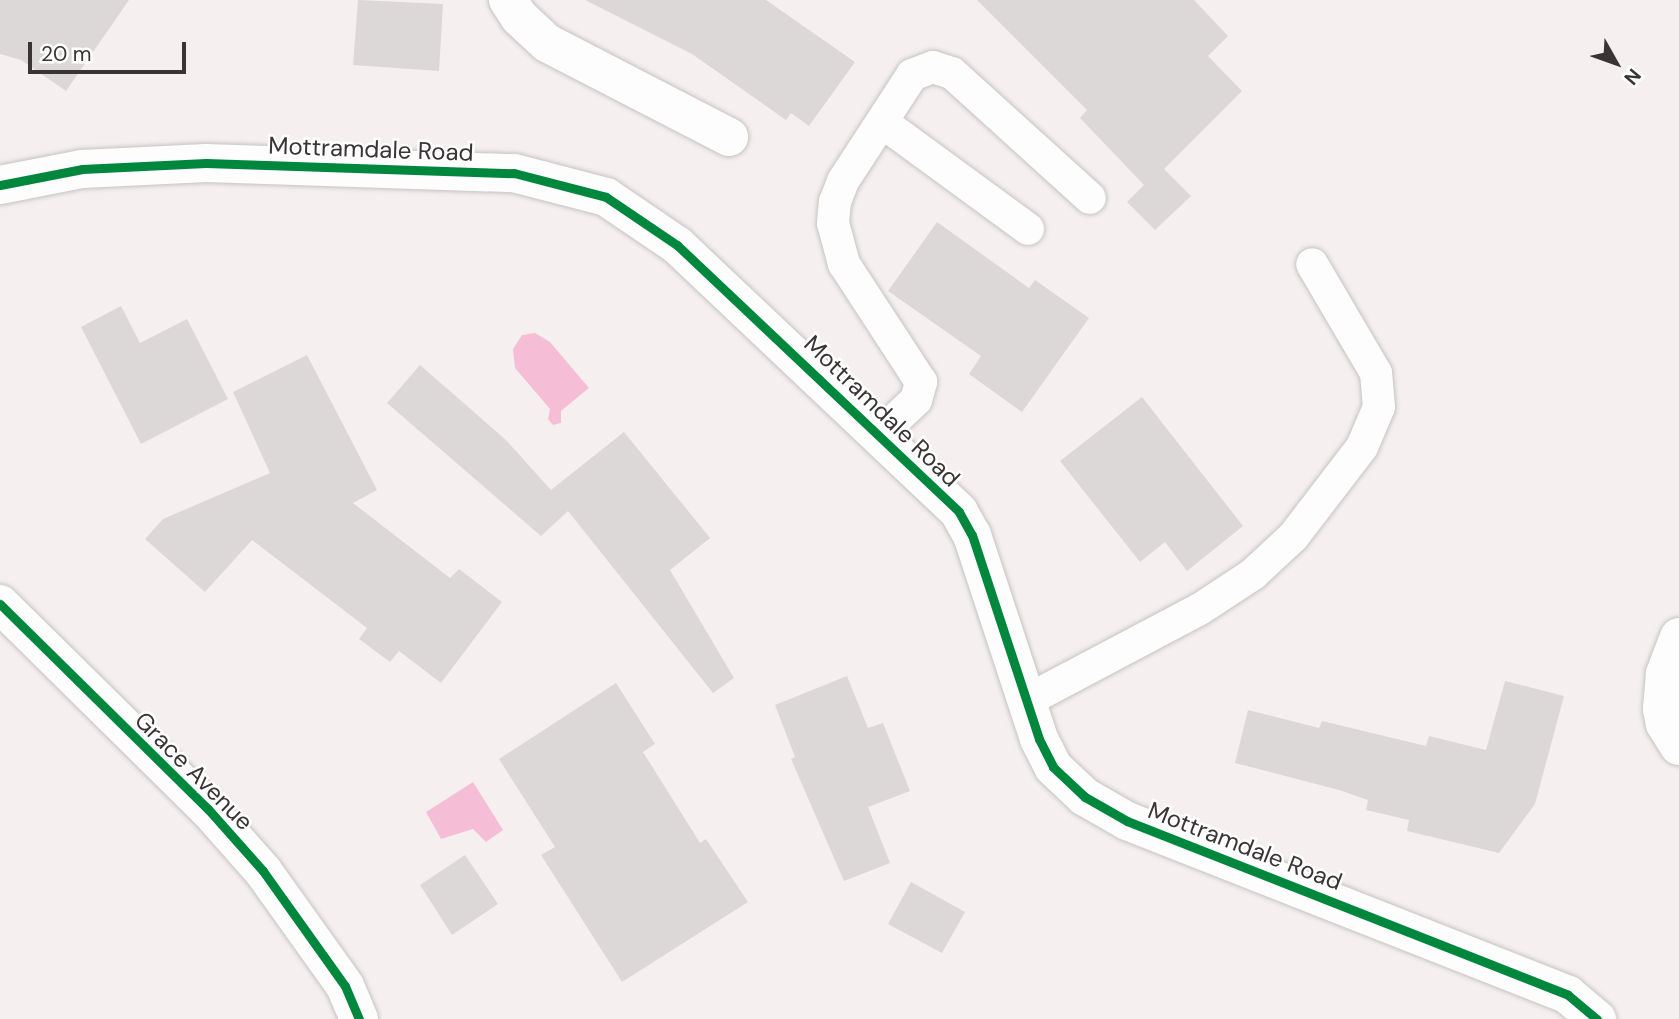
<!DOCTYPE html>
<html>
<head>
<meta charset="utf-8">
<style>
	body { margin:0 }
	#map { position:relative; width:1679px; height:1019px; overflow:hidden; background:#f5f0ef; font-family:"DM Sans",sans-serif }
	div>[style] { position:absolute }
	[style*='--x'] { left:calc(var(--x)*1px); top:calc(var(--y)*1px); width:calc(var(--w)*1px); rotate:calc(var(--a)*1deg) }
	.water>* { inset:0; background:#f6bed6 }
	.building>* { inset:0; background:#dbd8d7 }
	.roads { filter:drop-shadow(0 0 2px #c6c3c2) drop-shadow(0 0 2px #c6c3c2) }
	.service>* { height:32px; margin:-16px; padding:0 16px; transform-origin:16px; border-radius:16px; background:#fefdfd }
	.minor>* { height:38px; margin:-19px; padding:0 19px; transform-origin:19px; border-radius:19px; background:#fefdfd }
	.cycleway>* { height:9px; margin:-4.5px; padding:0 4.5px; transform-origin:4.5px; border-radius:4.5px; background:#00873e }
	span { translate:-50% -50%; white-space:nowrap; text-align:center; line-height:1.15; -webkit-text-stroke:5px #fefefe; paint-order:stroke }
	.street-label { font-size:24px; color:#383534 }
	.north { position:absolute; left:1581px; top:28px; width:70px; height:70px; -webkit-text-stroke:5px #fefefe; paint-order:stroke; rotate:130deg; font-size:19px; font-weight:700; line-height:28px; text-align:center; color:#383534 }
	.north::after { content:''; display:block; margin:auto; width:24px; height:32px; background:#383534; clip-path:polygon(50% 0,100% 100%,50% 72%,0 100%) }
	.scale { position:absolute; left:28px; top:42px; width:158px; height:32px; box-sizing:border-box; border:4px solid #383534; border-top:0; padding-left:9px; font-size:21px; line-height:24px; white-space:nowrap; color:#383534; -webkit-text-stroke:5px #fefefe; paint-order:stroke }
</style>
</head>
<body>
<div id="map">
	<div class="water">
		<i style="clip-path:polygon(535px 333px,550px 342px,589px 388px,561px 411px,561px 423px,553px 425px,548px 419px,550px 409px,515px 368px,513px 349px,522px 335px)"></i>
		<i style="clip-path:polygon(473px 782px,503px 830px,486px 842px,473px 829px,441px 839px,426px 812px)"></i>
	</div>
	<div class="building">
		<i style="clip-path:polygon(0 0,129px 0,66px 91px,21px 60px,0 54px)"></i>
		<i style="clip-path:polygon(358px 0,443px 4px,439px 71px,353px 65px)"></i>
		<i style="clip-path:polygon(585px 0,766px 0,855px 62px,809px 126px,791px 113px,786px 120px,692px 54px)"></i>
		<i style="clip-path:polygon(977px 0,1194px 0,1228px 36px,1208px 56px,1242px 91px,1164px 169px,1191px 196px,1155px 230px,1127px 202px,1144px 185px,1080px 118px,1087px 110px)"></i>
		<i style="clip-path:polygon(937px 222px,1029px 288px,1035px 280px,1089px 318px,1022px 412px,969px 374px,981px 356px,888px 291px)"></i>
		<i style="clip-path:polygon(121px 306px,140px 343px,187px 319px,228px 399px,141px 444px,81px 327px)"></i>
		<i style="clip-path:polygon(307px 355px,377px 490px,353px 503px,450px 578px,459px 569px,502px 602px,441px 683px,399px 651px,390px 662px,359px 639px,367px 628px,252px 540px,205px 592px,145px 539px,163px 519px,270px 473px,233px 392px)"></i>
		<i style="clip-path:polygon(420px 365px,506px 440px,551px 490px,624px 432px,710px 538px,670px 570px,734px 678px,713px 693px,568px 511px,541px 536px,387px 403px)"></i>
		<i style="clip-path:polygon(1142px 397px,1243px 526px,1187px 571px,1165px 542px,1140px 562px,1060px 461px)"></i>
		<i style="clip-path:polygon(847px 676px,868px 728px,883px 723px,910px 791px,868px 807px,890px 863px,844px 881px,791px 759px,795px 757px,775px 705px)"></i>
		<i style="clip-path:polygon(1505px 681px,1564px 696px,1535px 804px,1499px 853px,1407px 831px,1409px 820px,1366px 810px,1368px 800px,1339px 790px,1235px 763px,1248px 710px,1319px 728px,1322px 721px,1426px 746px,1429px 736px,1486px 750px)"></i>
		<i style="clip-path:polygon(616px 683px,655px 744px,643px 752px,700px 843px,706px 839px,748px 902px,622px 982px,541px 855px,555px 847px,499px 759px)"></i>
		<i style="clip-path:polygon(465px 855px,498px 904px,452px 935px,420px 885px)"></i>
		<i style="clip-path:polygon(911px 882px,965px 912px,942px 953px,888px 924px)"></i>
	</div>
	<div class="roads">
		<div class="service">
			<i style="--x:882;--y:122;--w:181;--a:36.2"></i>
			<i style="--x:880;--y:434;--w:50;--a:-43.4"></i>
			<i style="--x:916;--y:400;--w:19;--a:-74"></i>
			<i style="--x:921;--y:382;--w:141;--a:-123.1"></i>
			<i style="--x:844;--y:264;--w:42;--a:-105"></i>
			<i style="--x:833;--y:223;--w:21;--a:-85"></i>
			<i style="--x:835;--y:202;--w:22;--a:-69"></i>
			<i style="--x:843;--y:181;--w:126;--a:-56.9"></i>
			<i style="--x:912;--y:75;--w:22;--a:-21"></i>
			<i style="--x:933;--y:67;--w:20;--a:18"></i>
			<i style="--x:952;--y:73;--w:186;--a:42.2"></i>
			<i style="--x:1026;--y:701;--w:197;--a:-27.9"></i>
			<i style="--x:1200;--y:609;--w:64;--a:-33.4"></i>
			<i style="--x:1253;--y:574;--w:54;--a:-42.8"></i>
			<i style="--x:1293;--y:537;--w:113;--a:-52.5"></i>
			<i style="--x:1362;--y:447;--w:43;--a:-67"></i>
			<i style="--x:1379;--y:407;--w:34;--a:-95"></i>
			<i style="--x:1376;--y:373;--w:126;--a:-120.4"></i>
		</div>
		<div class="minor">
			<i style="--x:508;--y:0;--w:20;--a:57"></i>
			<i style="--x:519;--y:17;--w:38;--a:43"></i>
			<i style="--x:547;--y:43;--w:205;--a:27.3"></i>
			<i style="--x:0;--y:185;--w:84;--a:-11"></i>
			<i style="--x:82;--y:169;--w:124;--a:-2.8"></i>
			<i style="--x:206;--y:163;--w:308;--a:1.9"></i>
			<i style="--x:514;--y:173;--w:95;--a:14.6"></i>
			<i style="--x:606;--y:197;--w:86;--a:34.1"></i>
			<i style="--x:677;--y:245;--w:388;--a:43.4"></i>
			<i style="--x:959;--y:512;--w:26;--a:61"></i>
			<i style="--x:972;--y:535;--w:215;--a:71.8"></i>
			<i style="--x:1039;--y:739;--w:31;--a:63"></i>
			<i style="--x:1053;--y:767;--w:44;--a:43.2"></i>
			<i style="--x:1085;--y:797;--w:48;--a:29.7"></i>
			<i style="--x:1127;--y:821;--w:474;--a:21.5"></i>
			<i style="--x:1568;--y:995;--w:38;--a:40"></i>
			<i style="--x:0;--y:604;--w:292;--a:44.6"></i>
			<i style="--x:208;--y:809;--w:83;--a:48.4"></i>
			<i style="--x:263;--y:871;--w:141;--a:54.5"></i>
			<i style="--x:345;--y:986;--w:36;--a:67"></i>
			<i style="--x:1679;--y:637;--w:40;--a:111"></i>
			<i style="--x:1665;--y:674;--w:35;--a:95"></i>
			<i style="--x:1662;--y:709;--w:15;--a:79"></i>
			<i style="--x:1665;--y:724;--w:26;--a:58"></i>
		</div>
	</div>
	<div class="cycleway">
		<i style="--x:0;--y:185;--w:84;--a:-11"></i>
		<i style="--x:82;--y:169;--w:124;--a:-2.8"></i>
		<i style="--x:206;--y:163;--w:308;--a:1.9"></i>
		<i style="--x:514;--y:173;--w:95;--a:14.6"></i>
		<i style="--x:606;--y:197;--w:86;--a:34.1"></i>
		<i style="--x:677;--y:245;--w:388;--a:43.4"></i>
		<i style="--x:959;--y:512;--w:26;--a:61"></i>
		<i style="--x:972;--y:535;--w:215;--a:71.8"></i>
		<i style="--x:1039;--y:739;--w:31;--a:63"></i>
		<i style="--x:1053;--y:767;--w:44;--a:43.2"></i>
		<i style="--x:1085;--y:797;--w:48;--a:29.7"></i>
		<i style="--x:1127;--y:821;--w:474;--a:21.5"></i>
		<i style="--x:1568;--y:995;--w:38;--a:40"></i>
		<i style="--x:0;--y:604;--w:292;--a:44.6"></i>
		<i style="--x:208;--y:809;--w:83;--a:48.4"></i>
		<i style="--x:263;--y:871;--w:141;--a:54.5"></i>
		<i style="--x:345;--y:986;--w:36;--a:67"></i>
	</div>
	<div class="street-label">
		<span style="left:371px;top:149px;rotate:2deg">Mottramdale Road</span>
		<span style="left:882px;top:411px;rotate:44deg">Mottramdale Road</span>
		<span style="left:194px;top:771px;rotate:45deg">Grace Avenue</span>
		<span style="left:1245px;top:846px;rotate:21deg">Mottramdale Road</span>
	</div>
	<div class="north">N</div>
	<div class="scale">20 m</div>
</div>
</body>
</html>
